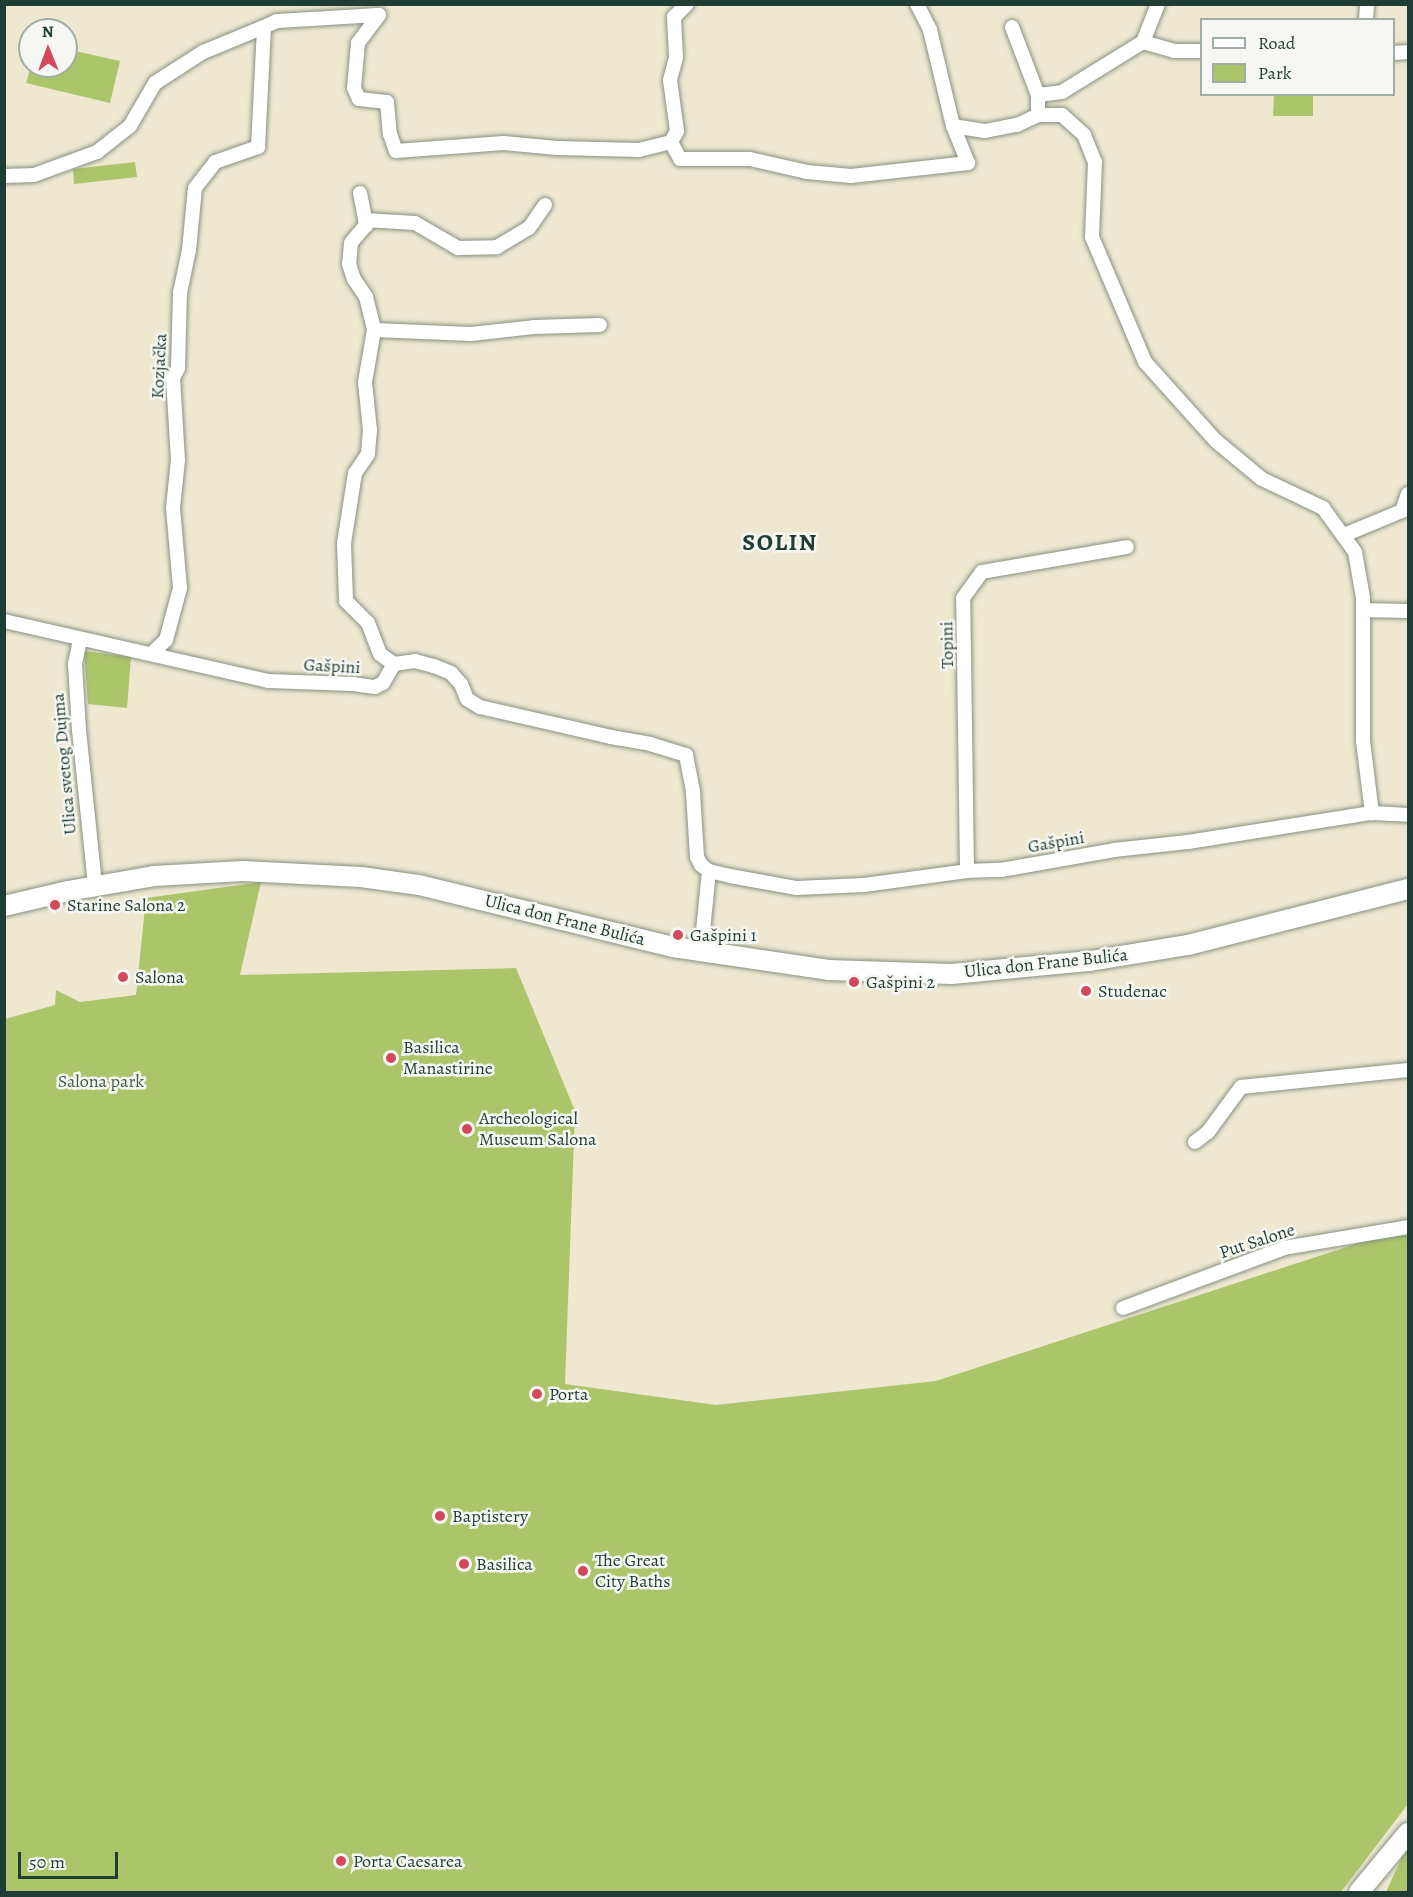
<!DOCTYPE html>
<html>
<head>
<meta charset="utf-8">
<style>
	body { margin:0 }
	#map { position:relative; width:1413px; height:1897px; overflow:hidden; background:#eee8d1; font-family:Alegreya,serif }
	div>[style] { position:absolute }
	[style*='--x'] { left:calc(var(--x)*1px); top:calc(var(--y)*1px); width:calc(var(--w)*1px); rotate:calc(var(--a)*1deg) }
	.green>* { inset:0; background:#acc46a }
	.roads { filter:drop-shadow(0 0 2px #869282) drop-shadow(0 0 2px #869282) }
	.street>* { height:14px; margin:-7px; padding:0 7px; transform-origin:7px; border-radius:7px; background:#fff }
	.secondary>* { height:20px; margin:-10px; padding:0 10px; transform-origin:10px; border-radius:10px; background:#fff }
	.dots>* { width:16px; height:16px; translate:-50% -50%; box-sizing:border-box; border:3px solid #f6f6f2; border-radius:50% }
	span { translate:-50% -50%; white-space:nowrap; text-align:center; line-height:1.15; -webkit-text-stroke:5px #f6f6f2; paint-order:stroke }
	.street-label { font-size:18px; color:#1f3d34 }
	.poi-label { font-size:18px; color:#1f3d34 }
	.left { translate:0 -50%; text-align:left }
	.park-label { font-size:18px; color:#425f42 }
	.district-label { font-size:24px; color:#1f3d34; font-weight:700; letter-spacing:1.5px }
	.frame { position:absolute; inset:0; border:6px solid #1f3d34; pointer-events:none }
	.legend { position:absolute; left:1200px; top:18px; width:195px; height:78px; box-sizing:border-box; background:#f6f6f2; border:2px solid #a0aca6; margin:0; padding:8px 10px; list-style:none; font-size:18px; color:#1f3d34 }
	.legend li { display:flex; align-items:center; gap:12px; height:30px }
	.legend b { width:30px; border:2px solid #a0aca6 }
	.north { position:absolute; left:18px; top:18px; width:60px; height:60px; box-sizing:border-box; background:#f6f6f2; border:2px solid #a0aca6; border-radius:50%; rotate:359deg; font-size:16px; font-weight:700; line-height:24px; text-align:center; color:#1f3d34 }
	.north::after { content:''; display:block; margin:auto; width:21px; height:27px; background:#d1495b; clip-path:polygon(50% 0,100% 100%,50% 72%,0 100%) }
	.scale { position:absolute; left:18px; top:1852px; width:100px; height:27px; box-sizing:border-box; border:3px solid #1f3d34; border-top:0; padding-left:8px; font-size:18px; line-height:21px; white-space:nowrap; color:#1f3d34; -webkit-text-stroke:4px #f6f6f2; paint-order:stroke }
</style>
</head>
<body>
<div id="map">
	<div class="green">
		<i style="clip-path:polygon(66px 49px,120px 61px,110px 103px,26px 83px,31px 66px,66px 66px)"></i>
		<i style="clip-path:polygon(1274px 95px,1313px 95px,1313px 116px,1273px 116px)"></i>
		<i style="clip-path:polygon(135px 162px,137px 177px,74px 184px,73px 169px)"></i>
		<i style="clip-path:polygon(84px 651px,131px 657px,127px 708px,88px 704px)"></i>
		<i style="clip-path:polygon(261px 882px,240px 975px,516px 968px,575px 1111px,565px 1384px,716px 1405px,936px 1381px,1408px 1227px,1408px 1804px,1341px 1892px,5px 1892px,5px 1019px,55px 1005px,56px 990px,80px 1002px,136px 995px,146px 898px)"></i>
		<i style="clip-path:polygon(1408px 1848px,1408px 1892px,1386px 1892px,1403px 1855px)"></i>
	</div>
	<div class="roads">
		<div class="street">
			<i style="--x:917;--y:4;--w:29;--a:63"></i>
			<i style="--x:930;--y:30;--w:99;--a:76.5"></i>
			<i style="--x:953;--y:126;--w:32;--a:9"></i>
			<i style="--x:985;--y:131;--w:33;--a:-11"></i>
			<i style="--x:1017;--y:125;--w:23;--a:-25"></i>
			<i style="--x:379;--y:15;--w:35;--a:127"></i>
			<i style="--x:358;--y:43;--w:45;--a:95.1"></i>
			<i style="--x:354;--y:88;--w:12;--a:66"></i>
			<i style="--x:359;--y:99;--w:28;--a:6"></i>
			<i style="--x:387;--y:102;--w:32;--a:85"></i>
			<i style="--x:390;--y:134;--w:18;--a:71"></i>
			<i style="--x:396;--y:151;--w:108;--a:-4.2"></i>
			<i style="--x:504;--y:143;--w:53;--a:5.4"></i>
			<i style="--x:557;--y:148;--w:82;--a:1.4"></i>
			<i style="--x:639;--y:150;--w:33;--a:-14"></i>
			<i style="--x:671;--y:142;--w:13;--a:-61"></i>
			<i style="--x:677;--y:131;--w:51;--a:-97.8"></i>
			<i style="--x:670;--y:80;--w:24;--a:-75"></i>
			<i style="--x:676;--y:57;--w:40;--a:-92.9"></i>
			<i style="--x:674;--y:17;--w:18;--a:-45"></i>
			<i style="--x:1366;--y:20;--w:16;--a:-86"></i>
			<i style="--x:1012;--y:27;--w:73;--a:69.1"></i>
			<i style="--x:1038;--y:95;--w:20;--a:90"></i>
			<i style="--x:1038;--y:115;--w:24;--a:0"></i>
			<i style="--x:1062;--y:115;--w:30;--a:42"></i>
			<i style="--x:1084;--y:135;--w:29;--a:68"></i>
			<i style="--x:1095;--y:162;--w:75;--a:92.3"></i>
			<i style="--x:1092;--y:237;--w:136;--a:67"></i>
			<i style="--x:1145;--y:362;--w:106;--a:48.1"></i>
			<i style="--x:1216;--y:441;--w:60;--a:39.6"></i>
			<i style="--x:1262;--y:479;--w:68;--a:25.4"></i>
			<i style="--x:1323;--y:508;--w:54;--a:54"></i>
			<i style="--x:1355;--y:552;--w:47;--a:80.1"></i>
			<i style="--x:1363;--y:598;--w:143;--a:90"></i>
			<i style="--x:1363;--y:741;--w:73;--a:82.9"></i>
			<i style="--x:1143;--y:42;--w:41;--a:-68.5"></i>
			<i style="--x:1394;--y:53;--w:14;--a:-4"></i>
			<i style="--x:1038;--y:95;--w:24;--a:-7"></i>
			<i style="--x:1062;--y:92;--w:95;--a:-31.7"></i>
			<i style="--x:1143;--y:42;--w:32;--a:16"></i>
			<i style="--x:1174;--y:51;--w:28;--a:0"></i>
			<i style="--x:671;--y:142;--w:19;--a:62"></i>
			<i style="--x:680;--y:159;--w:70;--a:0"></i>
			<i style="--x:750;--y:159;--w:58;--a:12.8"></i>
			<i style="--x:807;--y:172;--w:44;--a:5.2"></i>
			<i style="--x:851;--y:176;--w:118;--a:-6.3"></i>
			<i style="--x:968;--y:163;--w:40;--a:-112"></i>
			<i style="--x:4;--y:176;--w:30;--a:-2"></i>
			<i style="--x:34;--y:175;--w:67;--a:-20.1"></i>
			<i style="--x:97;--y:152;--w:42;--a:-38.2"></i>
			<i style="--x:130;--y:126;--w:50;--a:-59.8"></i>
			<i style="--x:155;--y:83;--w:57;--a:-32.9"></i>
			<i style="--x:203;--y:52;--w:66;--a:-22.3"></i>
			<i style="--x:360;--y:193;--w:33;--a:79"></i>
			<i style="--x:366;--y:225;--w:23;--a:130"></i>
			<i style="--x:351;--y:243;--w:21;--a:95"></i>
			<i style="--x:349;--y:264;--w:16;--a:72"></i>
			<i style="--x:354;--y:279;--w:22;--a:56"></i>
			<i style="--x:366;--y:297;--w:34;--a:76"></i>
			<i style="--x:374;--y:330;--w:53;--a:99.8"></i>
			<i style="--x:365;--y:382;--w:48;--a:84.1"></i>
			<i style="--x:370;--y:430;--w:24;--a:95"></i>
			<i style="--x:368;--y:454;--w:23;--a:124"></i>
			<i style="--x:355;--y:473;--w:71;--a:98.9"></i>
			<i style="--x:344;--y:543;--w:58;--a:88"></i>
			<i style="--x:346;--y:601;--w:31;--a:45"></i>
			<i style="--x:368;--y:623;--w:33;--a:69"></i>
			<i style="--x:380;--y:654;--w:17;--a:36"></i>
			<i style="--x:365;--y:220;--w:50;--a:3.4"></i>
			<i style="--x:415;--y:223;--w:50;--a:30.2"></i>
			<i style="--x:458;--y:248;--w:39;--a:-1"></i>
			<i style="--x:497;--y:247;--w:37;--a:-31"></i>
			<i style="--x:529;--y:228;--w:28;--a:-55"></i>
			<i style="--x:374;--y:330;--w:97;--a:2.4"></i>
			<i style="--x:471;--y:334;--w:63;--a:-6.3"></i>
			<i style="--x:534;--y:327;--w:66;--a:-1.7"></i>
			<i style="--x:1344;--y:535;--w:63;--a:-22.5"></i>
			<i style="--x:1402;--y:511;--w:18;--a:-71"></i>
			<i style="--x:1363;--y:610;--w:45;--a:1.3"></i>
			<i style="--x:4;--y:621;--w:271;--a:12.8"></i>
			<i style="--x:268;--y:681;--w:85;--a:2"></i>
			<i style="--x:353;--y:684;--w:22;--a:8"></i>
			<i style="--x:375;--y:687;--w:9;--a:-27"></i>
			<i style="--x:383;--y:683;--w:22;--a:-60"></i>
			<i style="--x:394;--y:664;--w:21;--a:-8"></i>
			<i style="--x:415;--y:661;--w:20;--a:15"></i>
			<i style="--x:434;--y:666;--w:18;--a:22"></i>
			<i style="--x:451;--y:673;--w:15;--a:48"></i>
			<i style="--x:461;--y:684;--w:16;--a:68"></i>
			<i style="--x:467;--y:699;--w:15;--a:32"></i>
			<i style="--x:480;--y:707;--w:134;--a:12.9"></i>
			<i style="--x:611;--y:737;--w:40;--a:10"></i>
			<i style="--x:650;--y:744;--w:38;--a:17"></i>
			<i style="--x:686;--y:755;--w:38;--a:79"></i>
			<i style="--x:693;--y:792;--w:65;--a:86.5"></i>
			<i style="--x:697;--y:857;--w:9;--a:63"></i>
			<i style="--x:701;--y:865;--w:10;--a:37"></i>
			<i style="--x:709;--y:871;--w:22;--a:13"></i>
			<i style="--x:730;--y:876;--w:68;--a:10.2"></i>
			<i style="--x:797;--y:888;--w:67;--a:-2.6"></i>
			<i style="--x:864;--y:885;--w:104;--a:-7.7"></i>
			<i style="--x:967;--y:871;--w:34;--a:-2"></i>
			<i style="--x:1001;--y:870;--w:115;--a:-10"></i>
			<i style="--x:1114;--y:850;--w:74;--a:-6.2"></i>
			<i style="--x:1188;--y:842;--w:186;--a:-9"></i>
			<i style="--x:1372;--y:813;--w:36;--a:3"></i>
			<i style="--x:80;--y:640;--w:25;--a:102"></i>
			<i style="--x:75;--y:664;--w:66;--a:86.5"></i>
			<i style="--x:79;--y:730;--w:157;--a:84.1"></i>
			<i style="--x:152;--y:653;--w:19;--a:-43"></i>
			<i style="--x:166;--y:640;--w:54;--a:-74.9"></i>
			<i style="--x:180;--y:588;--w:80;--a:-95"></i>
			<i style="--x:173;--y:508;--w:48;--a:-84.1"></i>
			<i style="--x:178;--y:460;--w:82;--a:-93.5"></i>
			<i style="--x:173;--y:378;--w:11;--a:-63"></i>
			<i style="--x:178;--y:368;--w:75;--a:-88.5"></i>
			<i style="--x:180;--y:293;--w:44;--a:-78.2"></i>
			<i style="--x:189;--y:250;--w:62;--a:-84.5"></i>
			<i style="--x:195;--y:188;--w:33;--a:-52"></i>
			<i style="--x:215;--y:162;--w:46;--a:-19.2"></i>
			<i style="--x:258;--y:147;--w:120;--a:-87.1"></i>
			<i style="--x:264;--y:27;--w:14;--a:-25"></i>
			<i style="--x:277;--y:21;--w:102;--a:-3.4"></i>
			<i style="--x:967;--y:871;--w:273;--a:-90.8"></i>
			<i style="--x:963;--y:598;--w:32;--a:-54"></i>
			<i style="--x:982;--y:572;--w:147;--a:-9.8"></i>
			<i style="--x:701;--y:951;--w:80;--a:-84.3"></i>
			<i style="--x:1195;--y:1142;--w:16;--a:-38"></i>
			<i style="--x:1208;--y:1132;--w:56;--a:-53.7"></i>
			<i style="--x:1241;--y:1087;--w:168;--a:-5.8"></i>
			<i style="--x:1123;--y:1308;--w:172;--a:-20.4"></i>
			<i style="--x:1284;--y:1248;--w:126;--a:-9.6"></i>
		</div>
		<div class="secondary">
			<i style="--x:4;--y:906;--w:66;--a:-13.2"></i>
			<i style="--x:68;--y:891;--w:87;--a:-9.9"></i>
			<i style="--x:154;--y:876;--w:89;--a:-3.2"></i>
			<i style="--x:243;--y:871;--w:118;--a:2.9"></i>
			<i style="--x:361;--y:877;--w:59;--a:7.9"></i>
			<i style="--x:419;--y:885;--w:261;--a:13.7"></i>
			<i style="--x:673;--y:947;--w:157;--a:8.4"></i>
			<i style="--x:828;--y:970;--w:124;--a:1.8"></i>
			<i style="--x:952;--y:974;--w:139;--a:-5.4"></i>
			<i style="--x:1090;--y:961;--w:99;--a:-9.3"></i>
			<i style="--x:1188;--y:945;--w:227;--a:-14.3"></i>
			<i style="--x:1359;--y:1892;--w:77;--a:-50.3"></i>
		</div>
	</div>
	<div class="dots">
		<i style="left:55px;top:905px;background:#d1495b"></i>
		<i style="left:678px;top:935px;background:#d1495b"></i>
		<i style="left:123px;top:977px;background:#d1495b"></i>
		<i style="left:854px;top:982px;background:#d1495b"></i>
		<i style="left:1086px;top:991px;background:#d1495b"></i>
		<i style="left:391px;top:1058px;background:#d1495b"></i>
		<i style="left:467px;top:1129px;background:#d1495b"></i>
		<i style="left:537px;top:1394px;background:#d1495b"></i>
		<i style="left:440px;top:1516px;background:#d1495b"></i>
		<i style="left:464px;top:1564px;background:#d1495b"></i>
		<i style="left:583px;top:1571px;background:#d1495b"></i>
		<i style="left:341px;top:1861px;background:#d1495b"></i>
	</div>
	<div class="street-label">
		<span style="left:159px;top:366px;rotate:-87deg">Kozjačka</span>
		<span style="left:947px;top:645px;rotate:-91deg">Topini</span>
		<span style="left:332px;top:666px;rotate:3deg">Gašpini</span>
		<span style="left:64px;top:764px;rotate:-95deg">Ulica svetog Dujma</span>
		<span style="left:1056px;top:842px;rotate:-10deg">Gašpini</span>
		<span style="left:565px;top:920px;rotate:14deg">Ulica don Frane Bulića</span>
		<span style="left:1046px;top:963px;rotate:-6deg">Ulica don Frane Bulića</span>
		<span style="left:1257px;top:1241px;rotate:-18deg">Put Salone</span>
	</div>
	<div class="poi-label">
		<span class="left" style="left:67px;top:905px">Starine Salona 2</span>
		<span class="left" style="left:690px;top:935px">Gašpini 1</span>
		<span class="left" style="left:135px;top:977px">Salona</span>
		<span class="left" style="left:866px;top:982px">Gašpini 2</span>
		<span class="left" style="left:1098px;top:991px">Studenac</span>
		<span class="left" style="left:403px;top:1058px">Basilica<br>Manastirine</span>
		<span class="left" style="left:479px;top:1129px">Archeological<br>Museum Salona</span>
		<span class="left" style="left:549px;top:1394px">Porta</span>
		<span class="left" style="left:452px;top:1516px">Baptistery</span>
		<span class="left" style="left:595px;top:1571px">The Great<br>City Baths</span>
		<span class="left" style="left:476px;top:1564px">Basilica</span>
		<span class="left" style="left:353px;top:1861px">Porta Caesarea</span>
	</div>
	<div class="park-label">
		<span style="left:101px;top:1081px">Salona park</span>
	</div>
	<div class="district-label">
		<span style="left:780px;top:543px">SOLIN</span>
	</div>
	<div class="frame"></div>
	<ul class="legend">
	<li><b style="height:8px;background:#fff"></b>Road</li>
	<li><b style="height:16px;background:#acc46a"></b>Park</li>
	</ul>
	<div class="north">N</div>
	<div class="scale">50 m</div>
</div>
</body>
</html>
